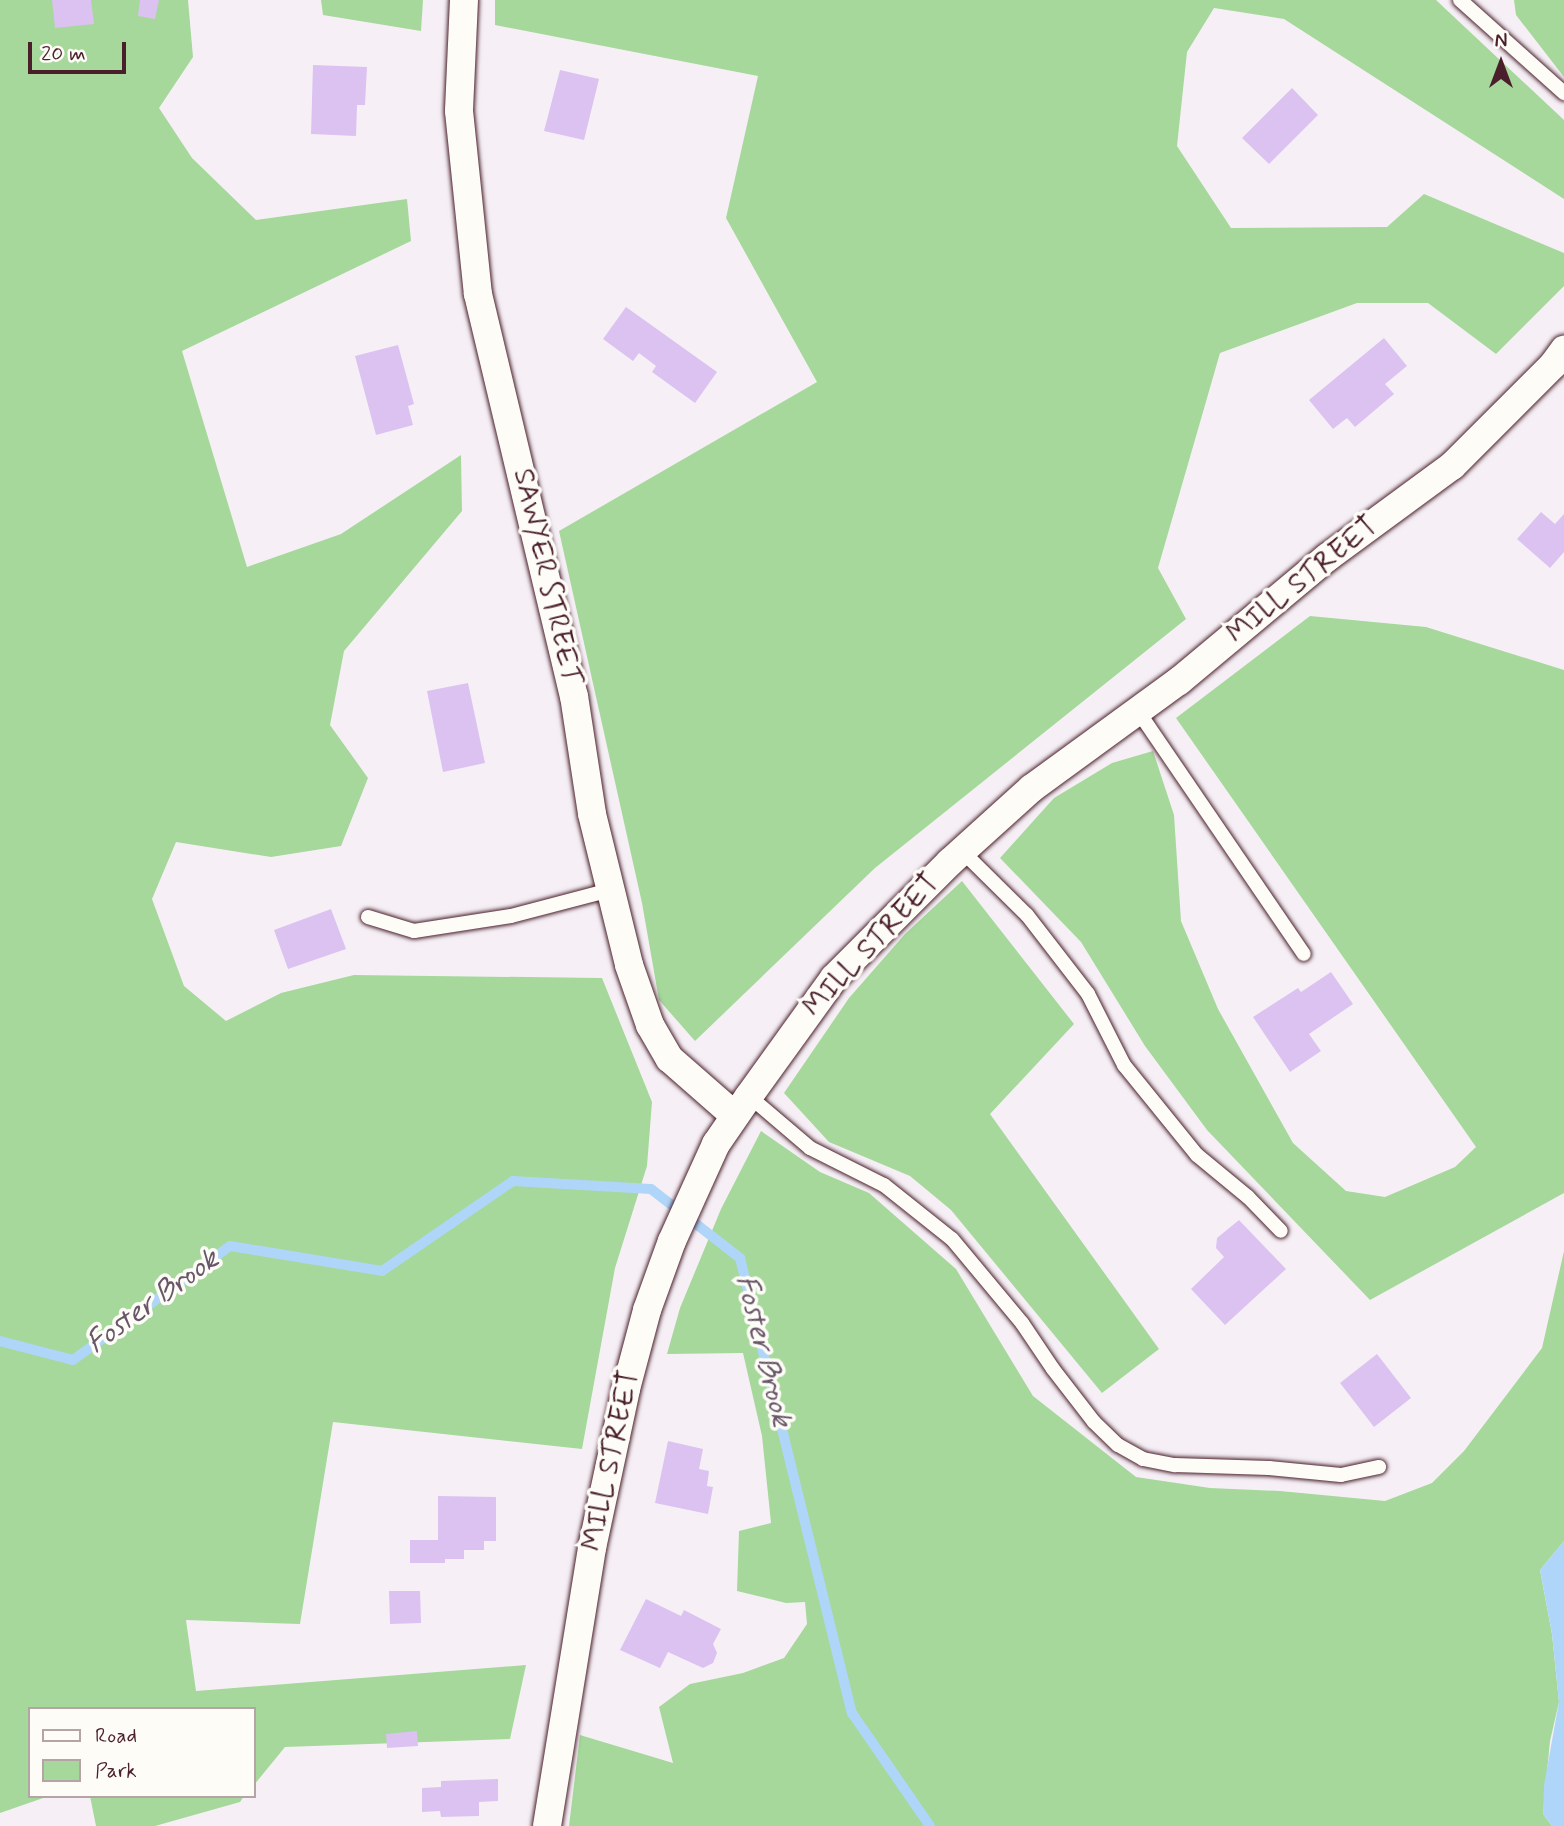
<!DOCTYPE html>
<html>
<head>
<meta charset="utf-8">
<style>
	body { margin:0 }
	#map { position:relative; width:1564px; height:1826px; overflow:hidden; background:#f6f0f6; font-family:Mynerve,sans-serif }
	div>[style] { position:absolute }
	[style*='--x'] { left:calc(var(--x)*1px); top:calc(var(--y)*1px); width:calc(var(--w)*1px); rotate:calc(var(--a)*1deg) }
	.green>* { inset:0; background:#a5d89a }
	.water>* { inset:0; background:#afd6f9 }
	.stream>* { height:10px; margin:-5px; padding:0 5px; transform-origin:5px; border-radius:5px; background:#afd6f9 }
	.building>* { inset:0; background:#dbc2f1 }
	.roads { filter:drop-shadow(0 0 2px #4a1f2b) drop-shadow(0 0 2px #4a1f2b) }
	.service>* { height:14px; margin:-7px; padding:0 7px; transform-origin:7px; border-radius:7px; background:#fdfcf7 }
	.minor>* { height:28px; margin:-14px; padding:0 14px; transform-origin:14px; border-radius:14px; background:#fdfcf7 }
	span { translate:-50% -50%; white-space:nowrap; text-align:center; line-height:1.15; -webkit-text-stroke:7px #fdfcf7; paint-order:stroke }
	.street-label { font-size:28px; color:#4a1f2b }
	.water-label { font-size:30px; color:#685669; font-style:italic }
	.legend { position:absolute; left:28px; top:1707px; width:228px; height:91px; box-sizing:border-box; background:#fdfcf7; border:2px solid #b5a4a5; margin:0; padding:9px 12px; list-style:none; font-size:21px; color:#4a1f2b }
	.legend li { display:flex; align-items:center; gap:14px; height:35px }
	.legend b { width:35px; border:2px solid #b5a4a5 }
	.north { position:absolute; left:1466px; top:28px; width:70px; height:70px; -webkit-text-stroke:5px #fdfcf7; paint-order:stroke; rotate:0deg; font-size:19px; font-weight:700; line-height:28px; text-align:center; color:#4a1f2b }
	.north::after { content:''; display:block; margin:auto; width:24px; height:32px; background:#4a1f2b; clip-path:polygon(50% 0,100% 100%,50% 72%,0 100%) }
	.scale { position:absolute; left:28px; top:42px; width:98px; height:32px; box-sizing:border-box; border:4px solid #4a1f2b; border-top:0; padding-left:9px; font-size:21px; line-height:24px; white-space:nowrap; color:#4a1f2b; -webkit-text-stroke:5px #fdfcf7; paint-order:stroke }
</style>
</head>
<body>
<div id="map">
	<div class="green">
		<i style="clip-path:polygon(0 0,188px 0,193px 57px,159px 108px,192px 158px,256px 220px,407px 199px,411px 241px,182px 351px,247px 567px,341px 534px,461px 455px,462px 511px,344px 651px,330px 725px,368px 778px,341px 846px,271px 857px,176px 842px,152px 899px,184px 986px,226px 1021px,281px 993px,354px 975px,602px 978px,652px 1102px,647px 1166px,615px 1268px,582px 1449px,333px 1422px,300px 1624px,186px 1620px,196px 1691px,526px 1665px,510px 1739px,285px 1747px,254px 1785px,254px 1709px,30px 1709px,30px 1796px,49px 1796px,0 1813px)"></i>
		<i style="clip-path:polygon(321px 0,423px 0,421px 31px,323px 15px)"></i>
		<i style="clip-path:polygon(495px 0,1436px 0,1564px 120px,1564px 199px,1284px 19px,1214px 8px,1187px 52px,1177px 146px,1231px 228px,1387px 227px,1424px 194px,1564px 253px,1564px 286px,1496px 354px,1428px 303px,1357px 303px,1220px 353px,1158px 568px,1186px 619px,875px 868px,695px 1041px,659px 1000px,642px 903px,559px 531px,817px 382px,726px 218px,758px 76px,495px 25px)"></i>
		<i style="clip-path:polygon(1514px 0,1564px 0,1564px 77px,1516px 15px)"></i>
		<i style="clip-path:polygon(1310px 616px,1426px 627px,1564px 670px,1564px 1193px,1370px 1300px,1207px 1130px,1145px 1046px,1081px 942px,1000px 858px,1054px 798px,1112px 763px,1153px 751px,1174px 815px,1181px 921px,1218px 1009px,1293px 1143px,1346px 1191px,1385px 1197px,1455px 1167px,1476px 1147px,1176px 718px)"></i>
		<i style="clip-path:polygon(962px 881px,1074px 1024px,990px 1114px,1159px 1349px,1102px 1393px,951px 1210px,910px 1176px,829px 1142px,784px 1093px,849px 998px,905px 934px)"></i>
		<i style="clip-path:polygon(761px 1131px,820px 1172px,869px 1193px,956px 1269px,1033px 1396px,1136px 1477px,1210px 1488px,1280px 1491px,1385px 1501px,1432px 1483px,1464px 1451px,1542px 1348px,1564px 1251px,1564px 1541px,1540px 1570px,1552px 1634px,1559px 1702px,1550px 1741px,1543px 1814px,1552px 1826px,569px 1826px,580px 1735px,673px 1763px,659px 1707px,690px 1684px,743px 1673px,784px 1658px,807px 1624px,805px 1602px,786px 1603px,737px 1591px,739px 1531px,771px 1523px,762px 1436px,743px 1353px,667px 1354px,680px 1308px,721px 1209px)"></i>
		<i style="clip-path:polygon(90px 1796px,244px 1796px,240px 1802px,155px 1826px,96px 1826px)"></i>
	</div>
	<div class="water">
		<i style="clip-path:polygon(1564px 1541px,1564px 1826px,1552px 1826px,1543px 1814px,1544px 1785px,1559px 1702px,1552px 1634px,1540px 1570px)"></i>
	</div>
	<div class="stream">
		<i style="--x:0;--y:1341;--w:75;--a:14.6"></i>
		<i style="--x:73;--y:1360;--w:194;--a:-36"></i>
		<i style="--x:230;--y:1246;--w:154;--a:9.3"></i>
		<i style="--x:382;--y:1271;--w:159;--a:-34.5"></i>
		<i style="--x:513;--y:1181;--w:138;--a:3.3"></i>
		<i style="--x:651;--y:1189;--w:113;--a:37.8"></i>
		<i style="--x:740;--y:1258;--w:469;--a:76.2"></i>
		<i style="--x:852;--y:1713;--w:137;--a:55.4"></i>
	</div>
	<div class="building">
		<i style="clip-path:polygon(52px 0,91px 0,94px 24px,55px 28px)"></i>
		<i style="clip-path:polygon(140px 0,159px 0,155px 19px,138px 16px)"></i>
		<i style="clip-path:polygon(313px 65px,367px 67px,365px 105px,357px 105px,356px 136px,311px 134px)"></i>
		<i style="clip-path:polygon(560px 70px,599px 79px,584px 140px,544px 131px)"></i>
		<i style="clip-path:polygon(1292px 88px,1318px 115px,1269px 164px,1242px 138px)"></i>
		<i style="clip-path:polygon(626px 307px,717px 372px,695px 403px,652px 372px,656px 366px,639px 353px,633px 361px,603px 339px)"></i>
		<i style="clip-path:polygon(1384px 338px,1407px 366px,1385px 384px,1394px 394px,1355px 427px,1347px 418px,1333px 429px,1309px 400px)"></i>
		<i style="clip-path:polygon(398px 345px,414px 404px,408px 406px,413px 425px,376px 435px,355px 356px)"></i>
		<i style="clip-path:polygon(1541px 512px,1555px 524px,1564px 514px,1564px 552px,1550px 568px,1517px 539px)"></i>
		<i style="clip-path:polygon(468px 683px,485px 763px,443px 772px,427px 691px)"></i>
		<i style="clip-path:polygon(331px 909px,346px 949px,288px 969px,274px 930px)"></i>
		<i style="clip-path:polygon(1331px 972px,1353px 1004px,1309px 1034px,1321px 1051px,1290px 1072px,1253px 1017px,1298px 988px,1301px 992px)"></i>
		<i style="clip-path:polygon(1239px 1220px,1286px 1269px,1225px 1325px,1191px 1289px,1224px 1257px,1216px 1248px,1217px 1238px)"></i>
		<i style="clip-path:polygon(1377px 1354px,1411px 1398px,1374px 1427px,1340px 1383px)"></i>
		<i style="clip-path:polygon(668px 1441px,703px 1449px,699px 1469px,709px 1471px,707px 1486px,713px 1487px,708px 1514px,655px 1503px)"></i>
		<i style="clip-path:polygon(438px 1496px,496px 1497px,496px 1541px,484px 1541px,484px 1550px,464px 1550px,464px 1559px,445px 1559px,445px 1563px,410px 1563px,410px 1540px,438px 1540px)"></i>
		<i style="clip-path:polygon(389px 1591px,420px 1591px,421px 1623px,390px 1624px)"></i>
		<i style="clip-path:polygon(646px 1599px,681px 1616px,684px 1610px,721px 1629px,713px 1644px,717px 1653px,713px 1663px,703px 1668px,668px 1652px,660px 1668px,620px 1650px)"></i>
		<i style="clip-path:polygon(417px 1731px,418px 1746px,387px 1748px,386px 1734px)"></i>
		<i style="clip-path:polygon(498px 1779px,498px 1801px,479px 1802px,479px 1816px,441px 1817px,440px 1811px,422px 1812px,422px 1788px,441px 1787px,441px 1781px)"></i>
	</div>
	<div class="roads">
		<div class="service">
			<i style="--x:1460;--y:0;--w:140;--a:41.8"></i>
			<i style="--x:1138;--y:711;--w:294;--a:55.7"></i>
			<i style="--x:962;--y:851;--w:91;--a:44.6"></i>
			<i style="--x:1027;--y:915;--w:100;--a:52.3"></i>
			<i style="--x:1088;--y:994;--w:80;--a:63.1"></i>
			<i style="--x:1124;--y:1065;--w:116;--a:51"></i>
			<i style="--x:1197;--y:1155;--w:66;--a:39.5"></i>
			<i style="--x:1248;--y:1197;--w:47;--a:45.9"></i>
			<i style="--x:368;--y:917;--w:48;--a:16.9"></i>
			<i style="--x:414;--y:931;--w:98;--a:-8.8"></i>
			<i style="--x:511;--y:916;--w:102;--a:-14.7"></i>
			<i style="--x:749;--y:1096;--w:80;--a:40.4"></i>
			<i style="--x:810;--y:1148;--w:83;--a:26.6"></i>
			<i style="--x:884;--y:1185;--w:87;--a:38.5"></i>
			<i style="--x:952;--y:1239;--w:109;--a:50.2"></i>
			<i style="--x:1022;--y:1323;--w:55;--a:56"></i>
			<i style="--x:1053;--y:1369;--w:67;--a:52.3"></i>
			<i style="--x:1094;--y:1422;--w:33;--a:44"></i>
			<i style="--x:1118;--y:1445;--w:29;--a:29"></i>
			<i style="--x:1143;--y:1459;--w:33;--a:11"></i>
			<i style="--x:1175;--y:1465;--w:94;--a:1.8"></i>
			<i style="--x:1269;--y:1468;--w:72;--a:5.6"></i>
			<i style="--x:1341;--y:1475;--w:39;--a:-12"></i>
		</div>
		<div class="minor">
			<i style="--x:464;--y:0;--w:111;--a:92.6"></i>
			<i style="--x:459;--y:111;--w:184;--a:84.1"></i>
			<i style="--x:478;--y:294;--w:413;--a:76.6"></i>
			<i style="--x:574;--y:696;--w:119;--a:81.3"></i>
			<i style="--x:592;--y:814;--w:155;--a:76.2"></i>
			<i style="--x:629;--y:965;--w:64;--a:70.7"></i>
			<i style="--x:650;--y:1025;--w:39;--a:60"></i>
			<i style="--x:670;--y:1059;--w:86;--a:41.2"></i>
			<i style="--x:547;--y:1826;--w:282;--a:-80.8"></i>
			<i style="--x:592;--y:1548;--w:163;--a:-77.9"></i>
			<i style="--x:626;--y:1389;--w:82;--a:-75.1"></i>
			<i style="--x:647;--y:1310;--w:73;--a:-70.1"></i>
			<i style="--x:672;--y:1241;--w:107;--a:-65.6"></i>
			<i style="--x:716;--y:1144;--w:58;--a:-55.5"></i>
			<i style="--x:749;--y:1096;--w:145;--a:-54.2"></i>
			<i style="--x:834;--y:978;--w:164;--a:-45"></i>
			<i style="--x:950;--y:862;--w:110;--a:-42.1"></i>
			<i style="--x:1032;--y:788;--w:182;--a:-36.1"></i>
			<i style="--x:1179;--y:681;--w:194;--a:-39.8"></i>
			<i style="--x:1328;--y:557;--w:154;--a:-36.3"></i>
			<i style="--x:1452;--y:466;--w:143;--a:-45"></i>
			<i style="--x:1553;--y:365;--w:19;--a:-54"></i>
		</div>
	</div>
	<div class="street-label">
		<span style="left:546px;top:577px;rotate:77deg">SAWYER STREET</span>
		<span style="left:1303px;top:581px;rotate:-39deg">MILL STREET</span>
		<span style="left:872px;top:946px;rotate:-47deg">MILL STREET</span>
		<span style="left:612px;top:1461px;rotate:-78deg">MILL STREET</span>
	</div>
	<div class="water-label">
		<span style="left:153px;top:1302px;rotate:-36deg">Foster Brook</span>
		<span style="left:763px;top:1351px;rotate:76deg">Foster Brook</span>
	</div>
	<ul class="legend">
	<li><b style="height:9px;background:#fdfcf7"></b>Road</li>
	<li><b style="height:19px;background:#a5d89a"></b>Park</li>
	</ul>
	<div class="north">N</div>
	<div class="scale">20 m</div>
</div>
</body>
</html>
